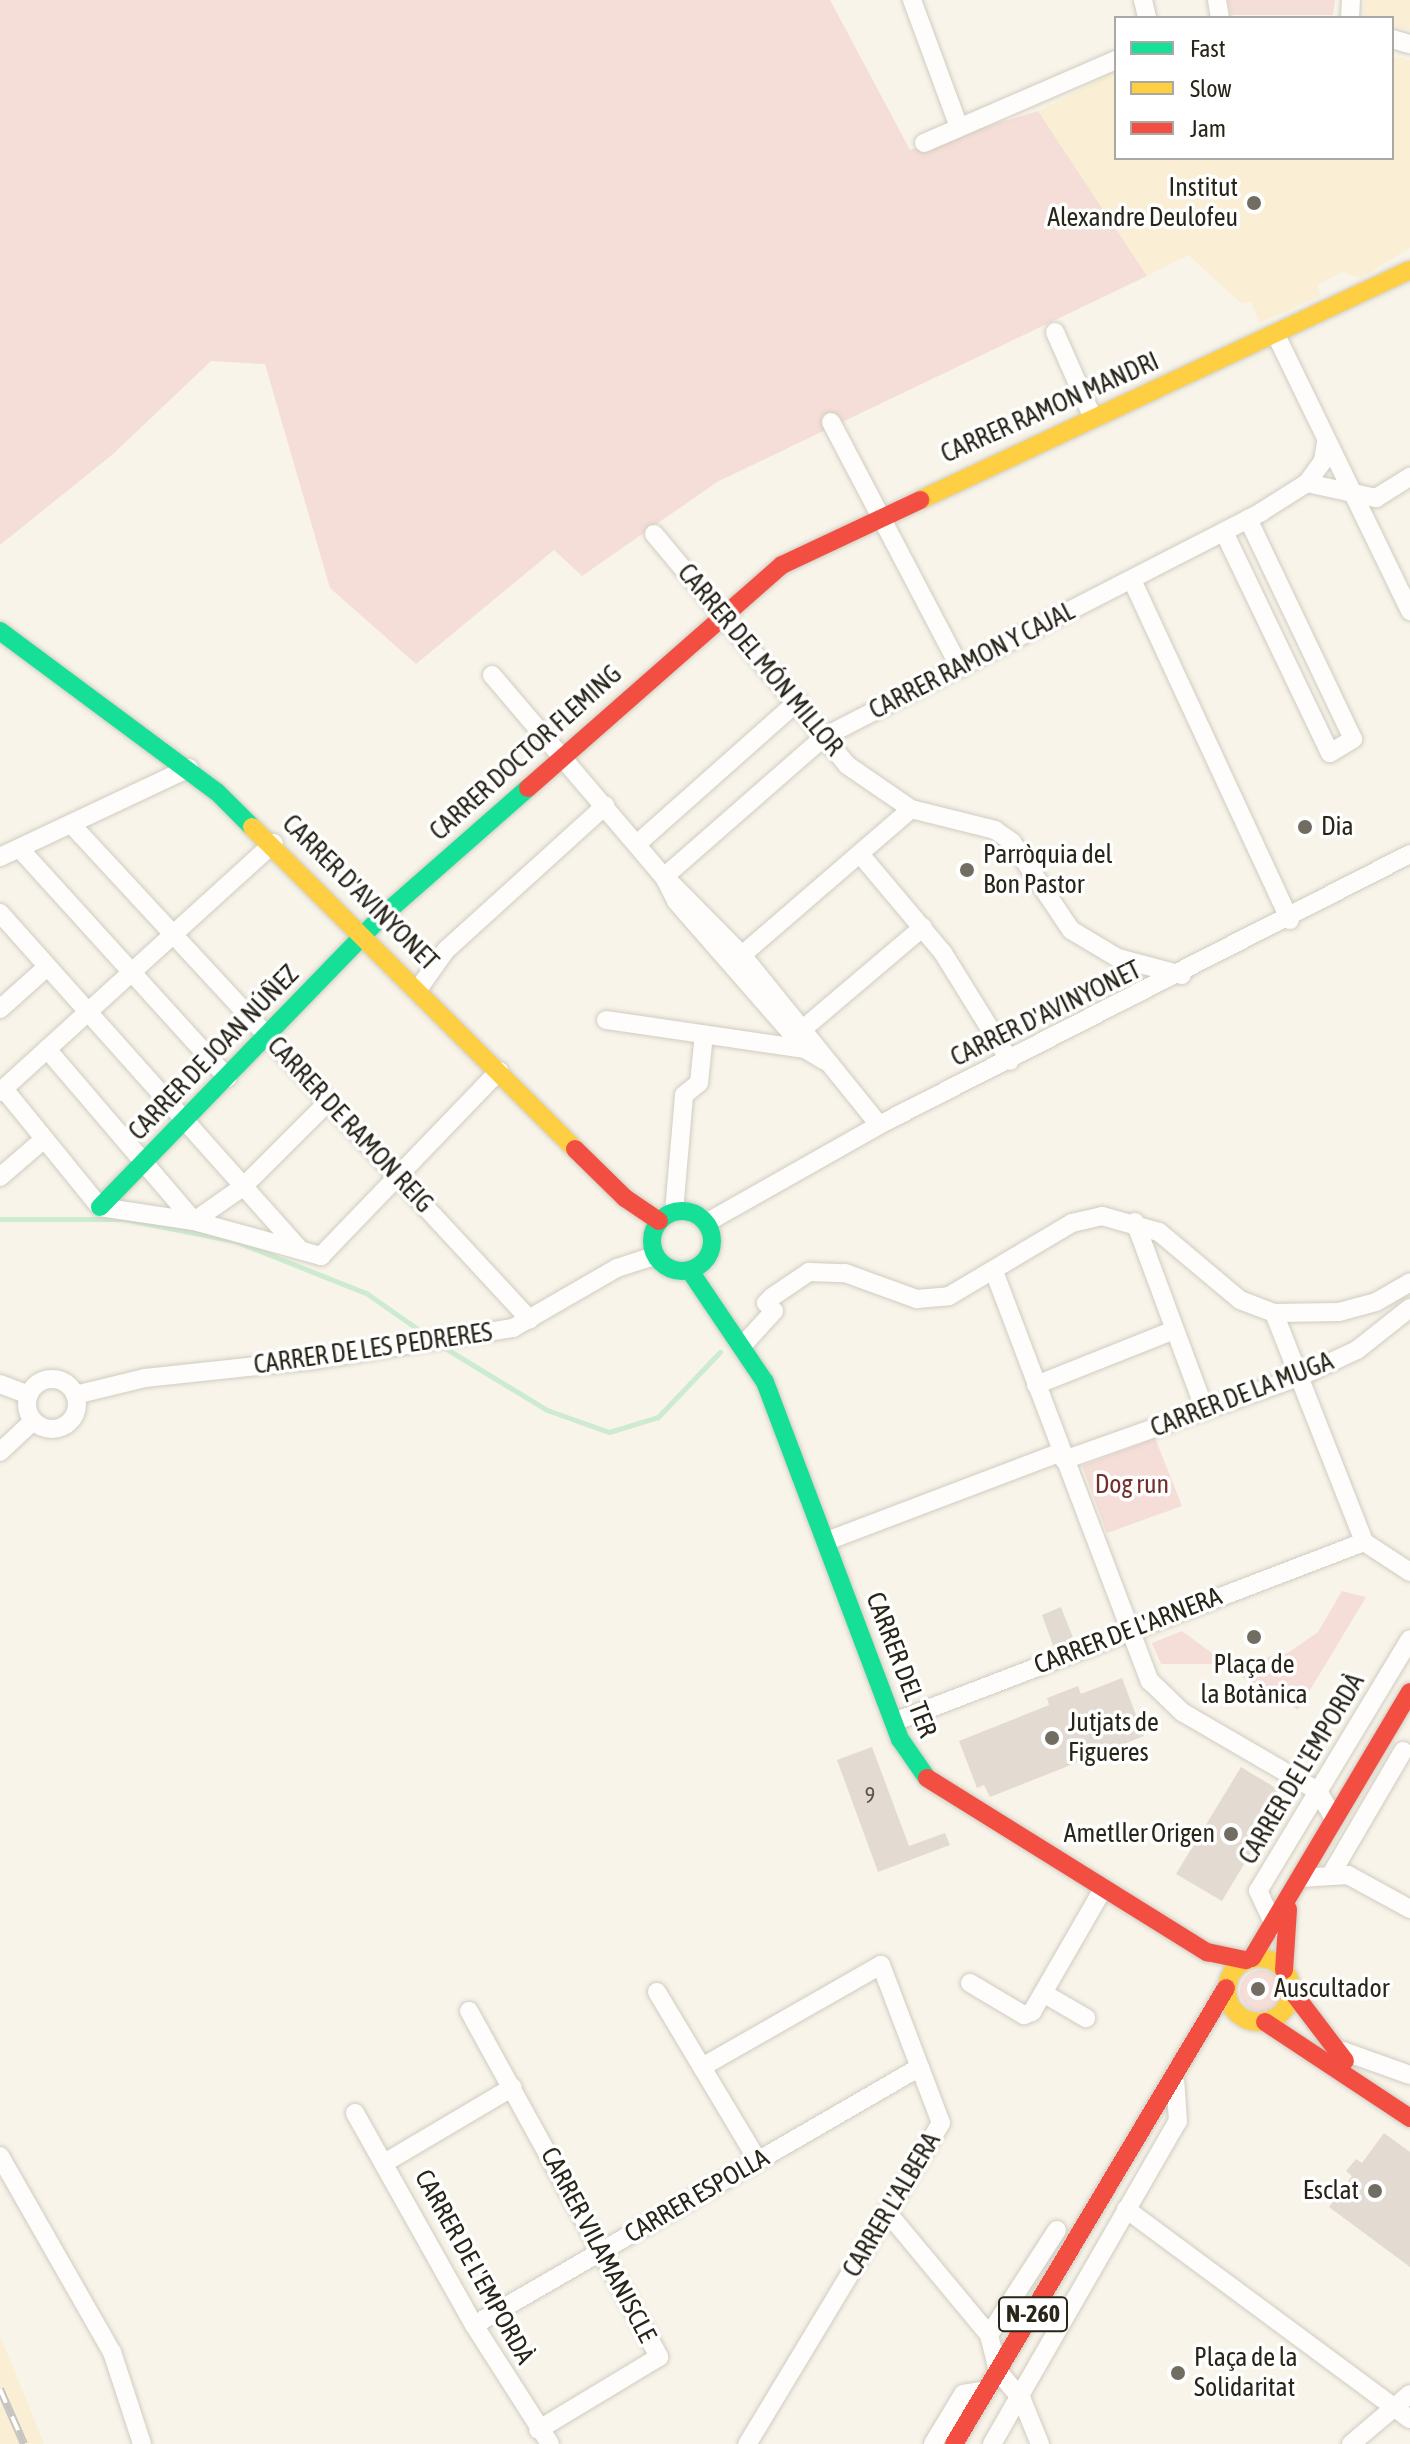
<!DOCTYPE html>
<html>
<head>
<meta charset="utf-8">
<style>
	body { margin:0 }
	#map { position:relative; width:1410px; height:2444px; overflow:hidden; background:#f8f4e9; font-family:"Asap Condensed",sans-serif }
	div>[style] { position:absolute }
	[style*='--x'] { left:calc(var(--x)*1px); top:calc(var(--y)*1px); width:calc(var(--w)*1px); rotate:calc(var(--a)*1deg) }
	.built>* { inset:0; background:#faefd4 }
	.green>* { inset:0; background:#f5ded7 }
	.round { border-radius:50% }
	.stream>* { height:5px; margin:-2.5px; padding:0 2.5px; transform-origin:2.5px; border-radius:2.5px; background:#ccebd0 }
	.building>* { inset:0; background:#e3dbd2 }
	.roads { filter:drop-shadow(0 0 2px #d0ccc1) drop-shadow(0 0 2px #d0ccc1) }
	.street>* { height:18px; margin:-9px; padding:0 9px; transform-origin:9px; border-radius:9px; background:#fefdfc }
	.street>.ring { margin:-9px; padding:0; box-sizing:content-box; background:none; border:18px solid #fefdfc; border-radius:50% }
	.fast>* { height:18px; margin:-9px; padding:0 9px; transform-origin:9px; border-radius:9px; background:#16e098 }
	.fast>.ring { margin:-9px; padding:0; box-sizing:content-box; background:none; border:18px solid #16e098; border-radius:50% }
	.slow>* { height:18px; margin:-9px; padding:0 9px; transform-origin:9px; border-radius:9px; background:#ffcf43 }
	.slow>.ring { margin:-9px; padding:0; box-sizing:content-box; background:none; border:18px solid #ffcf43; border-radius:50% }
	.jam>* { height:18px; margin:-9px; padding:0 9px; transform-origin:9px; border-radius:9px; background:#f24e42 }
	.rail>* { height:8px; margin-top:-4px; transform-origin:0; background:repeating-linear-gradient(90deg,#fff 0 15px,#c5c4c1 0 30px); box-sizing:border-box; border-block:2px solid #c5c4c1 }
	.dots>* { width:22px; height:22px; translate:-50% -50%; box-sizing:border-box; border:4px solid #fff; border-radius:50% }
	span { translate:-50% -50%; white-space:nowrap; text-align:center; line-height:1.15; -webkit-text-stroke:7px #fff; paint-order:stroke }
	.number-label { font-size:22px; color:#585247 }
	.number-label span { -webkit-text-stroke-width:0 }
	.shield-label span { padding:2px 6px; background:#fff; border:2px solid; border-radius:6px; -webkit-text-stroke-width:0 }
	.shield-label { font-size:24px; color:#292519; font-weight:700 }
	.poi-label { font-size:26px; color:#292519 }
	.right { translate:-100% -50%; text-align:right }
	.left { translate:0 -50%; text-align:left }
	.street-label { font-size:26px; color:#292519 }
	.park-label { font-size:26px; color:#732f2c }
	.legend { position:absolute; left:1114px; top:16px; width:280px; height:144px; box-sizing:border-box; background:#fff; border:2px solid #a9a8a3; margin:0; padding:10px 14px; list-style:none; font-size:24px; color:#292519 }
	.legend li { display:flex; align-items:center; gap:16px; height:40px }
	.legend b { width:40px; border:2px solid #a9a8a3 }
</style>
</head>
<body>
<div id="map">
	<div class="built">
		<i style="clip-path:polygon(1365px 0,1410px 0,1410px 30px,1392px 26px,1392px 18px,1363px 18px)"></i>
		<i style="clip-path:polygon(1392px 56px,1410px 60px,1410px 248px,1361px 278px,1341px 272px,1318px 285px,1320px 296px,1259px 323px,1251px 301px,1242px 304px,1188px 255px,1147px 276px,1038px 111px,1116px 71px,1116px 158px,1392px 158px)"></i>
		<i style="clip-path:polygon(0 2336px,27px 2401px,44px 2444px,0 2444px)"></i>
	</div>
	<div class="green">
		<i style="clip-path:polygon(0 0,830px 0,910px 150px,1038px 111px,1147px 276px,717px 482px,582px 576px,554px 550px,416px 664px,330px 588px,265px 364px,211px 361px,113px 454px,0 545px)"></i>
		<i style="clip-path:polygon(1228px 0,1335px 0,1333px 15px,1231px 15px)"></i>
		<i style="clip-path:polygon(1155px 1438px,1182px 1506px,1107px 1533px,1082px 1466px)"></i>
		<i style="clip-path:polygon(1342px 1591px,1366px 1597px,1298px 1710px,1220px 1664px,1161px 1664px,1152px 1643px,1182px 1631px,1216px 1656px,1251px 1660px,1288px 1653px,1318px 1632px)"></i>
		<i class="round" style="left:1240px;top:1970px;width:42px;height:42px"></i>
	</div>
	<div class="stream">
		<i style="--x:0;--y:1219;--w:124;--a:0"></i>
		<i style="--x:124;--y:1219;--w:113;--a:11.2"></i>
		<i style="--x:235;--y:1241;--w:141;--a:21.7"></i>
		<i style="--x:366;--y:1293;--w:77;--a:34.9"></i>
		<i style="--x:440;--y:1345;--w:125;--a:31.3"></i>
		<i style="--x:547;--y:1410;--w:66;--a:19.5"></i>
		<i style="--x:609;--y:1432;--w:51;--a:-17"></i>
		<i style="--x:658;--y:1417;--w:90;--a:-46.4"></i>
	</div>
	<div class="building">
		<i style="clip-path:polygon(1061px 1607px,1074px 1640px,1054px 1648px,1042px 1615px)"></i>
		<i style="clip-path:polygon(1122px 1678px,1144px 1736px,990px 1797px,984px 1785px,977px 1788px,959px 1741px,1049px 1705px,1047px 1698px,1078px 1686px,1081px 1694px)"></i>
		<i style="clip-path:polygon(872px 1747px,909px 1846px,945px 1833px,950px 1845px,878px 1872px,837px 1760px)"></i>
		<i style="clip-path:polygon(1241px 1767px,1286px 1794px,1222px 1901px,1176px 1874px)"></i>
		<i style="clip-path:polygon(1384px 2133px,1410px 2152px,1410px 2267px,1329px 2207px,1352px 2176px,1346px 2171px,1356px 2159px,1362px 2163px)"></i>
	</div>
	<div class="roads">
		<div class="street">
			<i style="--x:912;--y:0;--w:135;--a:69.7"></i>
			<i style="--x:1143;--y:0;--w:18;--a:77"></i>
			<i style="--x:1217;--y:0;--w:18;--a:81"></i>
			<i style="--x:1350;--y:18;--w:18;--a:-87"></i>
			<i style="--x:1392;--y:39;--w:19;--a:16"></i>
			<i style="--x:924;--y:143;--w:209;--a:-23.4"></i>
			<i style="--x:1055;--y:332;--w:92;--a:66.2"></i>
			<i style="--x:1276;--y:335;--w:307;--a:64.1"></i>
			<i style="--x:831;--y:422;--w:278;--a:62.3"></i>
			<i style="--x:1307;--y:483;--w:71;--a:12.3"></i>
			<i style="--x:1376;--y:498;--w:40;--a:-32"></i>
			<i style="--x:1224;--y:532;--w:245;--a:64.4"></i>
			<i style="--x:1330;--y:753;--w:27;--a:-31"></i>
			<i style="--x:1353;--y:739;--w:244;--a:-115.5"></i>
			<i style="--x:654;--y:534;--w:301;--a:50.1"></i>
			<i style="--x:847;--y:765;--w:78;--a:34.5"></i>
			<i style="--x:911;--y:809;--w:87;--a:14"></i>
			<i style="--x:995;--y:830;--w:21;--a:35"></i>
			<i style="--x:1012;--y:842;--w:106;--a:56.2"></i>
			<i style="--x:1071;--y:930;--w:55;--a:30.8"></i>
			<i style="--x:1118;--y:958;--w:66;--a:14.9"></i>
			<i style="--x:1132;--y:580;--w:375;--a:65.1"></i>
			<i style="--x:492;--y:675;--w:265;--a:49.6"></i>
			<i style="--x:664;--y:877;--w:27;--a:63"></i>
			<i style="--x:676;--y:901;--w:196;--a:48.9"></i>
			<i style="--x:805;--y:1049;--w:23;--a:31"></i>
			<i style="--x:72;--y:825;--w:674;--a:47.22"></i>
			<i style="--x:637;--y:844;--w:215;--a:-41.6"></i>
			<i style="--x:20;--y:849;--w:309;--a:47.8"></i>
			<i style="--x:860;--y:854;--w:129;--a:50"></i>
			<i style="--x:943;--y:953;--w:127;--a:58.2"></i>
			<i style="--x:0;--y:857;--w:209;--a:-25.2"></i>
			<i style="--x:664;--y:877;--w:213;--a:-41.2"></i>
			<i style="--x:824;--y:737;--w:492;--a:-27.2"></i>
			<i style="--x:1261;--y:512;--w:54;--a:-32.2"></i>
			<i style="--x:1307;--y:483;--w:27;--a:-54"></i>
			<i style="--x:1323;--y:461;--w:20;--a:-81"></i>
			<i style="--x:666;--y:878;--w:108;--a:45.4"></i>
			<i style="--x:742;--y:955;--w:218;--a:51.1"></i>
			<i style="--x:0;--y:913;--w:448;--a:48.3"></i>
			<i style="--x:742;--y:955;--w:223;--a:-40.8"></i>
			<i style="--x:419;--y:988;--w:47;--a:-54.6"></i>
			<i style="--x:446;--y:950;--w:215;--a:-42.2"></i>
			<i style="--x:0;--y:1009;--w:63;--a:-41.8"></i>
			<i style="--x:606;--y:1020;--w:201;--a:8.3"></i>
			<i style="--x:804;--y:1028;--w:156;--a:-40.3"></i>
			<i style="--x:47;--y:1049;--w:226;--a:49.5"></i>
			<i style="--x:194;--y:1221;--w:61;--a:-35"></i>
			<i style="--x:244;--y:1186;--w:119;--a:-45"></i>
			<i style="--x:4;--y:1089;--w:152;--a:50.9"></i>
			<i style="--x:100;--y:1207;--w:95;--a:8.5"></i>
			<i style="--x:194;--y:1221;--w:132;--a:15.4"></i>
			<i style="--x:321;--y:1256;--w:257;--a:-46.1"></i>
			<i style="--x:0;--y:1092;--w:370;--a:-42.3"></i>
			<i style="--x:0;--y:1177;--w:58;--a:-40.8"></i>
			<i style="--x:674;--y:1212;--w:117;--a:-85.1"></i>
			<i style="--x:684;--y:1095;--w:19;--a:-39"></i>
			<i style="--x:699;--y:1083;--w:49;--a:-84.2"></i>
			<i style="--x:1135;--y:1222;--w:201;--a:69.6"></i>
			<i style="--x:706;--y:1223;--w:199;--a:-29.5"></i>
			<i style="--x:879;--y:1125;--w:596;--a:-27.04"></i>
			<i style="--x:995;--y:1274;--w:436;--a:69.2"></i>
			<i style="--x:1150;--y:1681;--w:45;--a:44.1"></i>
			<i style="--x:1182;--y:1712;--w:157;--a:30.2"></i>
			<i style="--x:1318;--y:1791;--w:32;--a:60"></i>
			<i style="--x:1274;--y:1313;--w:246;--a:68.5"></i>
			<i style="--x:1364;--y:1542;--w:55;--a:33.1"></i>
			<i style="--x:743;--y:1345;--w:46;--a:-47.6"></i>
			<i style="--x:774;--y:1311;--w:11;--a:-135"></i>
			<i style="--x:766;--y:1303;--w:8;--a:-45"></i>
			<i style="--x:772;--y:1297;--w:45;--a:-34"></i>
			<i style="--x:809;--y:1272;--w:36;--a:2"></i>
			<i style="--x:845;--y:1273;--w:77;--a:19.9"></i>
			<i style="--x:917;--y:1299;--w:32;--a:-5"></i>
			<i style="--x:949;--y:1296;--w:143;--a:-30.7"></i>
			<i style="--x:1072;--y:1223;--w:31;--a:-13"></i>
			<i style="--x:1102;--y:1216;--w:59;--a:15.7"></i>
			<i style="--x:1159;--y:1232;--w:106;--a:40"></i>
			<i style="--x:1240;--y:1300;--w:36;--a:21"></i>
			<i style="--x:1274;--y:1313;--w:65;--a:-0.9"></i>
			<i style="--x:1339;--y:1312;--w:38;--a:-15"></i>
			<i style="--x:1376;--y:1302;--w:39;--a:-30"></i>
			<i class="ring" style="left:27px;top:1379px;width:32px;height:32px"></i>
			<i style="--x:0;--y:1384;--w:31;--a:21"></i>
			<i style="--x:1036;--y:1385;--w:149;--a:-21.7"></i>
			<i style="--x:75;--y:1395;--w:72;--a:-13.7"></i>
			<i style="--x:145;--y:1378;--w:169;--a:-6.1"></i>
			<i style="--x:313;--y:1360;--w:203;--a:-9.1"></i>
			<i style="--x:513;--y:1328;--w:120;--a:-30"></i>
			<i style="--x:617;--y:1268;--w:40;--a:-18"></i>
			<i style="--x:0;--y:1452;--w:45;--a:-43.2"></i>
			<i style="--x:1064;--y:1460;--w:251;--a:-19.5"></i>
			<i style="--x:1301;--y:1376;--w:62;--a:-24.9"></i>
			<i style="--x:1357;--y:1350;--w:68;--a:-38.4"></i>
			<i style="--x:827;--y:1541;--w:250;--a:-20.8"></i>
			<i style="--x:894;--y:1722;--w:503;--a:-20.96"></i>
			<i style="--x:1333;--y:1871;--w:139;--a:-59.7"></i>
			<i style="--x:1300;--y:1878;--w:48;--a:-3.6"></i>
			<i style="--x:1348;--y:1875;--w:71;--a:28.7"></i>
			<i style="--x:1275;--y:1927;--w:40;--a:-115"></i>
			<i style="--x:1258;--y:1891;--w:294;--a:-58.9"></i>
			<i style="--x:970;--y:1983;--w:63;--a:30.7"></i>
			<i style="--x:1024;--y:2015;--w:9;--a:-21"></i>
			<i style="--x:1032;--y:2012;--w:140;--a:-60"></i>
			<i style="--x:657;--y:1992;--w:197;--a:59.1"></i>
			<i style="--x:1043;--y:1993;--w:50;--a:30.2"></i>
			<i style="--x:469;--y:2011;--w:395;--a:61.2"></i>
			<i style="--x:659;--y:2357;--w:141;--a:148.9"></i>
			<i style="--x:1343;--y:2051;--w:71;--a:19.7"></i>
			<i style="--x:702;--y:2067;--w:206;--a:-29.7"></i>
			<i style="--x:881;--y:1965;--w:169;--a:69.2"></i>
			<i style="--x:941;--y:2123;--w:375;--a:121.1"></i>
			<i style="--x:355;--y:2113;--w:243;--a:60.7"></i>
			<i style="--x:474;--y:2325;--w:141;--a:57.4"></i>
			<i style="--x:0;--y:2156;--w:226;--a:60.3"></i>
			<i style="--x:112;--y:2352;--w:97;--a:71.9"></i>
			<i style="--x:386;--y:2162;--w:147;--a:-30.6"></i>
			<i style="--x:1126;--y:2209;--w:353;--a:36.5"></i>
			<i style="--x:887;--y:2212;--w:160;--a:50.3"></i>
			<i style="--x:989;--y:2335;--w:37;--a:76"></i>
			<i style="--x:998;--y:2371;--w:38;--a:50"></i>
			<i style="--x:1022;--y:2400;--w:48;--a:67.8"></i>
			<i style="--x:474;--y:2325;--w:515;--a:-30.05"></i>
			<i style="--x:989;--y:2335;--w:125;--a:-57.1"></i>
			<i style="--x:933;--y:2444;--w:58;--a:-59"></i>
			<i style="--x:963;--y:2394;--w:24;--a:-9"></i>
			<i style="--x:992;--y:2444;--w:373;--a:-60.1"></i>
			<i style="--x:1178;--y:2121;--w:39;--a:-94"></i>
			<i style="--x:1351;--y:2444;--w:77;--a:-40.3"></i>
		</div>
		<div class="fast">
			<i style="--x:0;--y:631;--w:270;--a:36.6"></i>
			<i style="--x:217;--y:792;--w:49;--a:45"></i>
			<i style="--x:100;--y:1207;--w:402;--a:-45.9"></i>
			<i style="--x:380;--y:918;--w:197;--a:-41.3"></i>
			<i class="ring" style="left:652px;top:1211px;width:42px;height:42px"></i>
			<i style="--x:690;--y:1271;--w:134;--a:56"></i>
			<i style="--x:765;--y:1382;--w:382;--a:69.3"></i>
			<i style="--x:900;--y:1739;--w:47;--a:55.3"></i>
		</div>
		<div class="slow">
			<i style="--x:920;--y:500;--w:541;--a:-25.14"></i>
			<i style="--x:252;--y:827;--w:456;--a:44.9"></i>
			<i class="ring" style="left:1227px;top:1958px;width:46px;height:46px"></i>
		</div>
		<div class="jam">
			<i style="--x:528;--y:788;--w:338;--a:-41.3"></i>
			<i style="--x:782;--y:565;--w:153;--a:-25.2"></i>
			<i style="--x:575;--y:1149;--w:70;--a:44.4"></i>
			<i style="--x:625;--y:1198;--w:41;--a:34.1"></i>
			<i style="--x:927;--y:1778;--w:330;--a:31.9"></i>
			<i style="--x:1207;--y:1952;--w:40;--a:12"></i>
			<i style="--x:1252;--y:1958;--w:309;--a:-59.3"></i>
			<i style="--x:1284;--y:1970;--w:61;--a:-86.2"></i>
			<i style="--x:1291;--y:1990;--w:89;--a:52.7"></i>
			<i style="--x:1265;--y:2022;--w:174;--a:33.5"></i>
			<i style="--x:954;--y:2444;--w:531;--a:-59.18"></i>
		</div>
	</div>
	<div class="rail">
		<i style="--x:0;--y:2389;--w:60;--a:66.4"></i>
	</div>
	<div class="dots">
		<i style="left:1254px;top:203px;background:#716d62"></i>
		<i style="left:1305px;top:827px;background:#716d62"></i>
		<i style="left:967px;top:870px;background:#716d62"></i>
		<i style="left:1254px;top:1637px;background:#716d62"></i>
		<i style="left:1052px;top:1738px;background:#716d62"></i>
		<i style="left:1231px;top:1834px;background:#716d62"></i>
		<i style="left:1258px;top:1989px;background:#716d62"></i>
		<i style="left:1375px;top:2191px;background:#716d62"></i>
		<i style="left:1178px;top:2373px;background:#716d62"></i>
	</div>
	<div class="number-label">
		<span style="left:870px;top:1796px">9</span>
	</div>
	<div class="shield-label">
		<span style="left:1033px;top:2314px">N-260</span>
	</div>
	<div class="poi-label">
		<span class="right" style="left:1238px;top:203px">Institut<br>Alexandre Deulofeu</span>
		<span class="left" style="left:1321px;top:827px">Dia</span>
		<span class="left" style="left:983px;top:870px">Parròquia del<br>Bon Pastor</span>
		<span style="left:1254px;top:1680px">Plaça de<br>la Botànica</span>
		<span class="left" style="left:1068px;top:1738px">Jutjats de<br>Figueres</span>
		<span class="right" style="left:1215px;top:1834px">Ametller Origen</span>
		<span class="left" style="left:1274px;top:1989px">Auscultador</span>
		<span class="right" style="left:1359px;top:2191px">Esclat</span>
		<span class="left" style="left:1194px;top:2373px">Plaça de la<br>Solidaritat</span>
	</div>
	<div class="street-label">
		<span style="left:1050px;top:408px;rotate:-24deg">CARRER RAMON MANDRI</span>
		<span style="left:760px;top:660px;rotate:50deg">CARRER DEL MÓN MILLOR</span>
		<span style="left:972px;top:661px;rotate:-27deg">CARRER RAMON Y CAJAL</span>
		<span style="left:526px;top:753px;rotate:-42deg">CARRER DOCTOR FLEMING</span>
		<span style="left:360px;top:893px;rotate:45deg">CARRER D'AVINYONET</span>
		<span style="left:1046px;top:1014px;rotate:-26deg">CARRER D'AVINYONET</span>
		<span style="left:214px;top:1053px;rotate:-46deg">CARRER DE JOAN NÚÑEZ</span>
		<span style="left:350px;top:1125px;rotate:47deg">CARRER DE RAMON REIG</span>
		<span style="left:373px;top:1349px;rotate:-8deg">CARRER DE LES PEDRERES</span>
		<span style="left:1242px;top:1395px;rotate:-21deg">CARRER DE LA MUGA</span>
		<span style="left:1128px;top:1631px;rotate:-21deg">CARRER DE L'ARNERA</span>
		<span style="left:901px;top:1665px;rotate:69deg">CARRER DEL TER</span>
		<span style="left:1302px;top:1769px;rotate:-59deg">CARRER DE L'EMPORDÀ</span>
		<span style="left:697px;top:2196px;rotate:-30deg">CARRER ESPOLLA</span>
		<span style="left:892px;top:2205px;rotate:-59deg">CARRER L'ALBERA</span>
		<span style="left:598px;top:2245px;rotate:62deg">CARRER VILAMANISCLE</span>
		<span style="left:474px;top:2267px;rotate:61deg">CARRER DE L'EMPORDÀ</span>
	</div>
	<div class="park-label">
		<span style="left:1132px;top:1485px">Dog run</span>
	</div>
	<ul class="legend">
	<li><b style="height:10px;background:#16e098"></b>Fast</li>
	<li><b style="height:10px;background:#ffcf43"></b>Slow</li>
	<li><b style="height:10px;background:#f24e42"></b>Jam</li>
	</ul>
</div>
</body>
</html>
